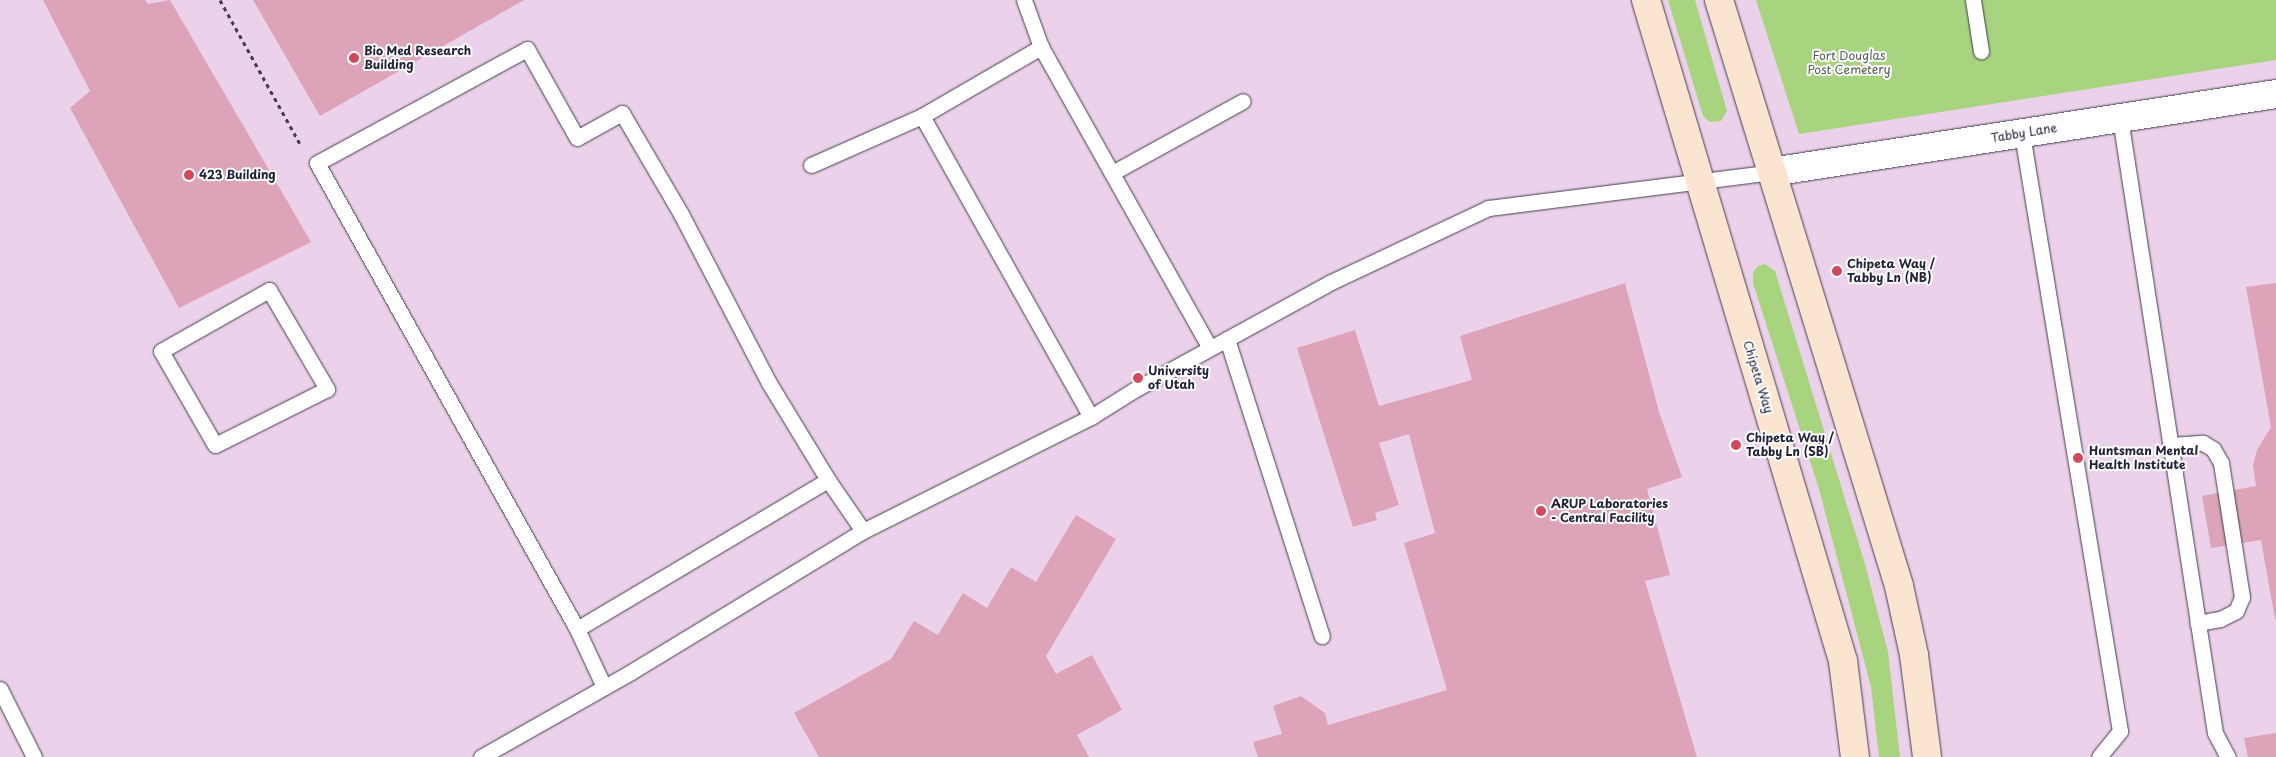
<!DOCTYPE html>
<html>
<head>
<meta charset="utf-8">
<style>
	body { margin:0 }
	#map { position:relative; width:2276px; height:757px; overflow:hidden; background:#f2dfc1; font-family:"Playpen Sans",sans-serif }
	div>[style] { position:absolute }
	[style*='--x'] { left:calc(var(--x)*1px); top:calc(var(--y)*1px); width:calc(var(--w)*1px); rotate:calc(var(--a)*1deg) }
	.built>* { inset:0; background:#ecd1ea }
	.green>* { inset:0; background:#a9d47f }
	.building>* { inset:0; background:#dda4b9 }
	.path>* { height:3px; margin-top:-1.5px; transform-origin:0; background:repeating-linear-gradient(90deg,#413e4f 0 4px,transparent 0 8px) }
	.roads { filter:drop-shadow(0 0 1px #413e4f) drop-shadow(0 0 1px #413e4f) }
	.lane>* { height:15px; margin:-7.5px; padding:0 7.5px; transform-origin:7.5px; border-radius:7.5px; background:#fff }
	.street>* { height:28px; margin:-14px; padding:0 14px; transform-origin:14px; border-radius:14px; background:#fff }
	.secondary>* { height:28px; margin:-14px; padding:0 14px; transform-origin:14px; border-radius:14px; background:#fce5d0 }
	.dots>* { width:14px; height:14px; translate:-50% -50%; box-sizing:border-box; border:2px solid #fff; border-radius:50% }
	span { translate:-50% -50%; white-space:nowrap; text-align:center; line-height:1.15; -webkit-text-stroke:4px #fff; paint-order:stroke }
	.poi-label { font-size:12px; color:#22223b; font-weight:700 }
	.left { translate:0 -50%; text-align:left }
	.park-label { font-size:12px; color:#516053 }
	.street-label { font-size:12px; color:#22223b }
</style>
</head>
<body>
<div id="map">
	<div class="built">
		<i style="clip-path:polygon(0 0,2276px 0,2276px 757px,0 757px)"></i>
	</div>
	<div class="green">
		<i style="clip-path:polygon(1668px 0,1695px 0,1727px 111px,1721px 121px,1710px 122px,1703px 116px)"></i>
		<i style="clip-path:polygon(1756px 0,2276px 0,2276px 60px,1799px 134px)"></i>
		<i style="clip-path:polygon(1765px 264px,1775px 271px,1865px 564px,1888px 652px,1900px 757px,1879px 757px,1871px 687px,1819px 489px,1753px 283px,1753px 272px,1758px 266px)"></i>
	</div>
	<div class="building">
		<i style="clip-path:polygon(43px 0,145px 0,148px 4px,170px 0,311px 242px,179px 308px,70px 108px,90px 91px)"></i>
		<i style="clip-path:polygon(253px 0,524px 0,320px 116px)"></i>
		<i style="clip-path:polygon(1625px 283px,1659px 412px,1682px 477px,1647px 489px,1670px 575px,1645px 581px,1697px 757px,1258px 757px,1253px 742px,1282px 734px,1273px 706px,1301px 696px,1325px 713px,1328px 725px,1447px 690px,1404px 543px,1435px 533px,1409px 434px,1379px 443px,1399px 505px,1375px 513px,1377px 520px,1353px 527px,1297px 348px,1355px 330px,1379px 406px,1472px 380px,1460px 336px)"></i>
		<i style="clip-path:polygon(2276px 283px,2276px 619px,2275px 619px,2261px 540px,2211px 548px,2202px 496px,2256px 486px,2253px 465px,2257px 450px,2271px 427px,2246px 287px)"></i>
		<i style="clip-path:polygon(1076px 515px,1116px 539px,1046px 656px,1056px 674px,1092px 655px,1122px 710px,1077px 735px,1089px 757px,819px 757px,794px 713px,891px 659px,914px 621px,938px 635px,963px 593px,987px 608px,1011px 567px,1036px 582px)"></i>
		<i style="clip-path:polygon(2276px 733px,2276px 757px,2248px 757px,2244px 738px)"></i>
	</div>
	<div class="path">
		<i style="--x:220;--y:0;--w:165;--a:60.9"></i>
	</div>
	<div class="roads">
		<div class="lane">
			<i style="--x:1024;--y:0;--w:50;--a:70.1"></i>
			<i style="--x:1041;--y:47;--w:345;--a:60.7"></i>
			<i style="--x:1973;--y:0;--w:52;--a:81.1"></i>
			<i style="--x:922;--y:116;--w:345;--a:60.7"></i>
			<i style="--x:2120;--y:118;--w:622;--a:81.22"></i>
			<i style="--x:2215;--y:733;--w:27;--a:62"></i>
			<i style="--x:2022;--y:134;--w:605;--a:80.68"></i>
			<i style="--x:2120;--y:731;--w:33;--a:129"></i>
			<i style="--x:811;--y:165;--w:121;--a:-23.8"></i>
			<i style="--x:922;--y:116;--w:138;--a:-30.1"></i>
			<i style="--x:1112;--y:173;--w:149;--a:-28.8"></i>
			<i style="--x:269;--y:290;--w:115;--a:59.6"></i>
			<i style="--x:327;--y:389;--w:125;--a:153.4"></i>
			<i style="--x:215;--y:445;--w:108;--a:-119.9"></i>
			<i style="--x:161;--y:351;--w:124;--a:-29.5"></i>
			<i style="--x:1227;--y:339;--w:312;--a:72.3"></i>
			<i style="--x:2171;--y:445;--w:32;--a:-4"></i>
			<i style="--x:2203;--y:443;--w:12;--a:31"></i>
			<i style="--x:2213;--y:449;--w:16;--a:60"></i>
			<i style="--x:2221;--y:463;--w:136;--a:81.1"></i>
			<i style="--x:2242;--y:597;--w:15;--a:113"></i>
			<i style="--x:2236;--y:611;--w:18;--a:153"></i>
			<i style="--x:2220;--y:619;--w:23;--a:170"></i>
			<i style="--x:828;--y:480;--w:114;--a:-121.3"></i>
			<i style="--x:769;--y:383;--w:191;--a:-117.5"></i>
			<i style="--x:681;--y:214;--w:117;--a:-120.3"></i>
			<i style="--x:622;--y:113;--w:51;--a:150.9"></i>
			<i style="--x:577;--y:138;--w:102;--a:-119.3"></i>
			<i style="--x:527;--y:49;--w:239;--a:151.5"></i>
			<i style="--x:317;--y:163;--w:534;--a:60.84"></i>
			<i style="--x:577;--y:629;--w:292;--a:-30.7"></i>
			<i style="--x:828;--y:480;--w:62;--a:55.5"></i>
			<i style="--x:577;--y:629;--w:64;--a:65"></i>
			<i style="--x:0;--y:689;--w:76;--a:63.4"></i>
			<i style="--x:481;--y:757;--w:172;--a:-29.5"></i>
			<i style="--x:631;--y:672;--w:271;--a:-31.3"></i>
			<i style="--x:863;--y:531;--w:255;--a:-26.6"></i>
			<i style="--x:1091;--y:417;--w:51;--a:-32.1"></i>
			<i style="--x:1134;--y:390;--w:225;--a:-28.7"></i>
			<i style="--x:1331;--y:282;--w:174;--a:-25.2"></i>
			<i style="--x:1488;--y:208;--w:285;--a:-7.2"></i>
		</div>
		<div class="street">
			<i style="--x:1771;--y:172;--w:511;--a:-8.78"></i>
		</div>
		<div class="secondary">
			<i style="--x:1646;--y:0;--w:690;--a:73.4"></i>
			<i style="--x:1843;--y:661;--w:97;--a:82.9"></i>
			<i style="--x:1719;--y:0;--w:613;--a:72.92"></i>
			<i style="--x:1899;--y:586;--w:71;--a:77.7"></i>
			<i style="--x:1914;--y:655;--w:103;--a:82.7"></i>
		</div>
	</div>
	<div class="dots">
		<i style="left:354px;top:58px;background:#d1495b"></i>
		<i style="left:189px;top:175px;background:#d1495b"></i>
		<i style="left:1837px;top:271px;background:#d1495b"></i>
		<i style="left:1138px;top:378px;background:#d1495b"></i>
		<i style="left:1736px;top:445px;background:#d1495b"></i>
		<i style="left:2078px;top:458px;background:#d1495b"></i>
		<i style="left:1541px;top:511px;background:#d1495b"></i>
	</div>
	<div class="poi-label">
		<span class="left" style="left:364px;top:58px">Bio Med Research<br>Building</span>
		<span class="left" style="left:199px;top:175px">423 Building</span>
		<span class="left" style="left:1847px;top:271px">Chipeta Way /<br>Tabby Ln (NB)</span>
		<span class="left" style="left:1148px;top:378px">University<br>of Utah</span>
		<span class="left" style="left:1746px;top:445px">Chipeta Way /<br>Tabby Ln (SB)</span>
		<span class="left" style="left:2089px;top:458px">Huntsman Mental<br>Health Institute</span>
		<span class="left" style="left:1551px;top:511px">ARUP Laboratories<br>- Central Facility</span>
	</div>
	<div class="park-label">
		<span style="left:1849px;top:63px">Fort Douglas<br>Post Cemetery</span>
	</div>
	<div class="street-label">
		<span style="left:2024px;top:133px;rotate:-9deg">Tabby Lane</span>
		<span style="left:1758px;top:377px;rotate:73deg">Chipeta Way</span>
	</div>
</div>
</body>
</html>
